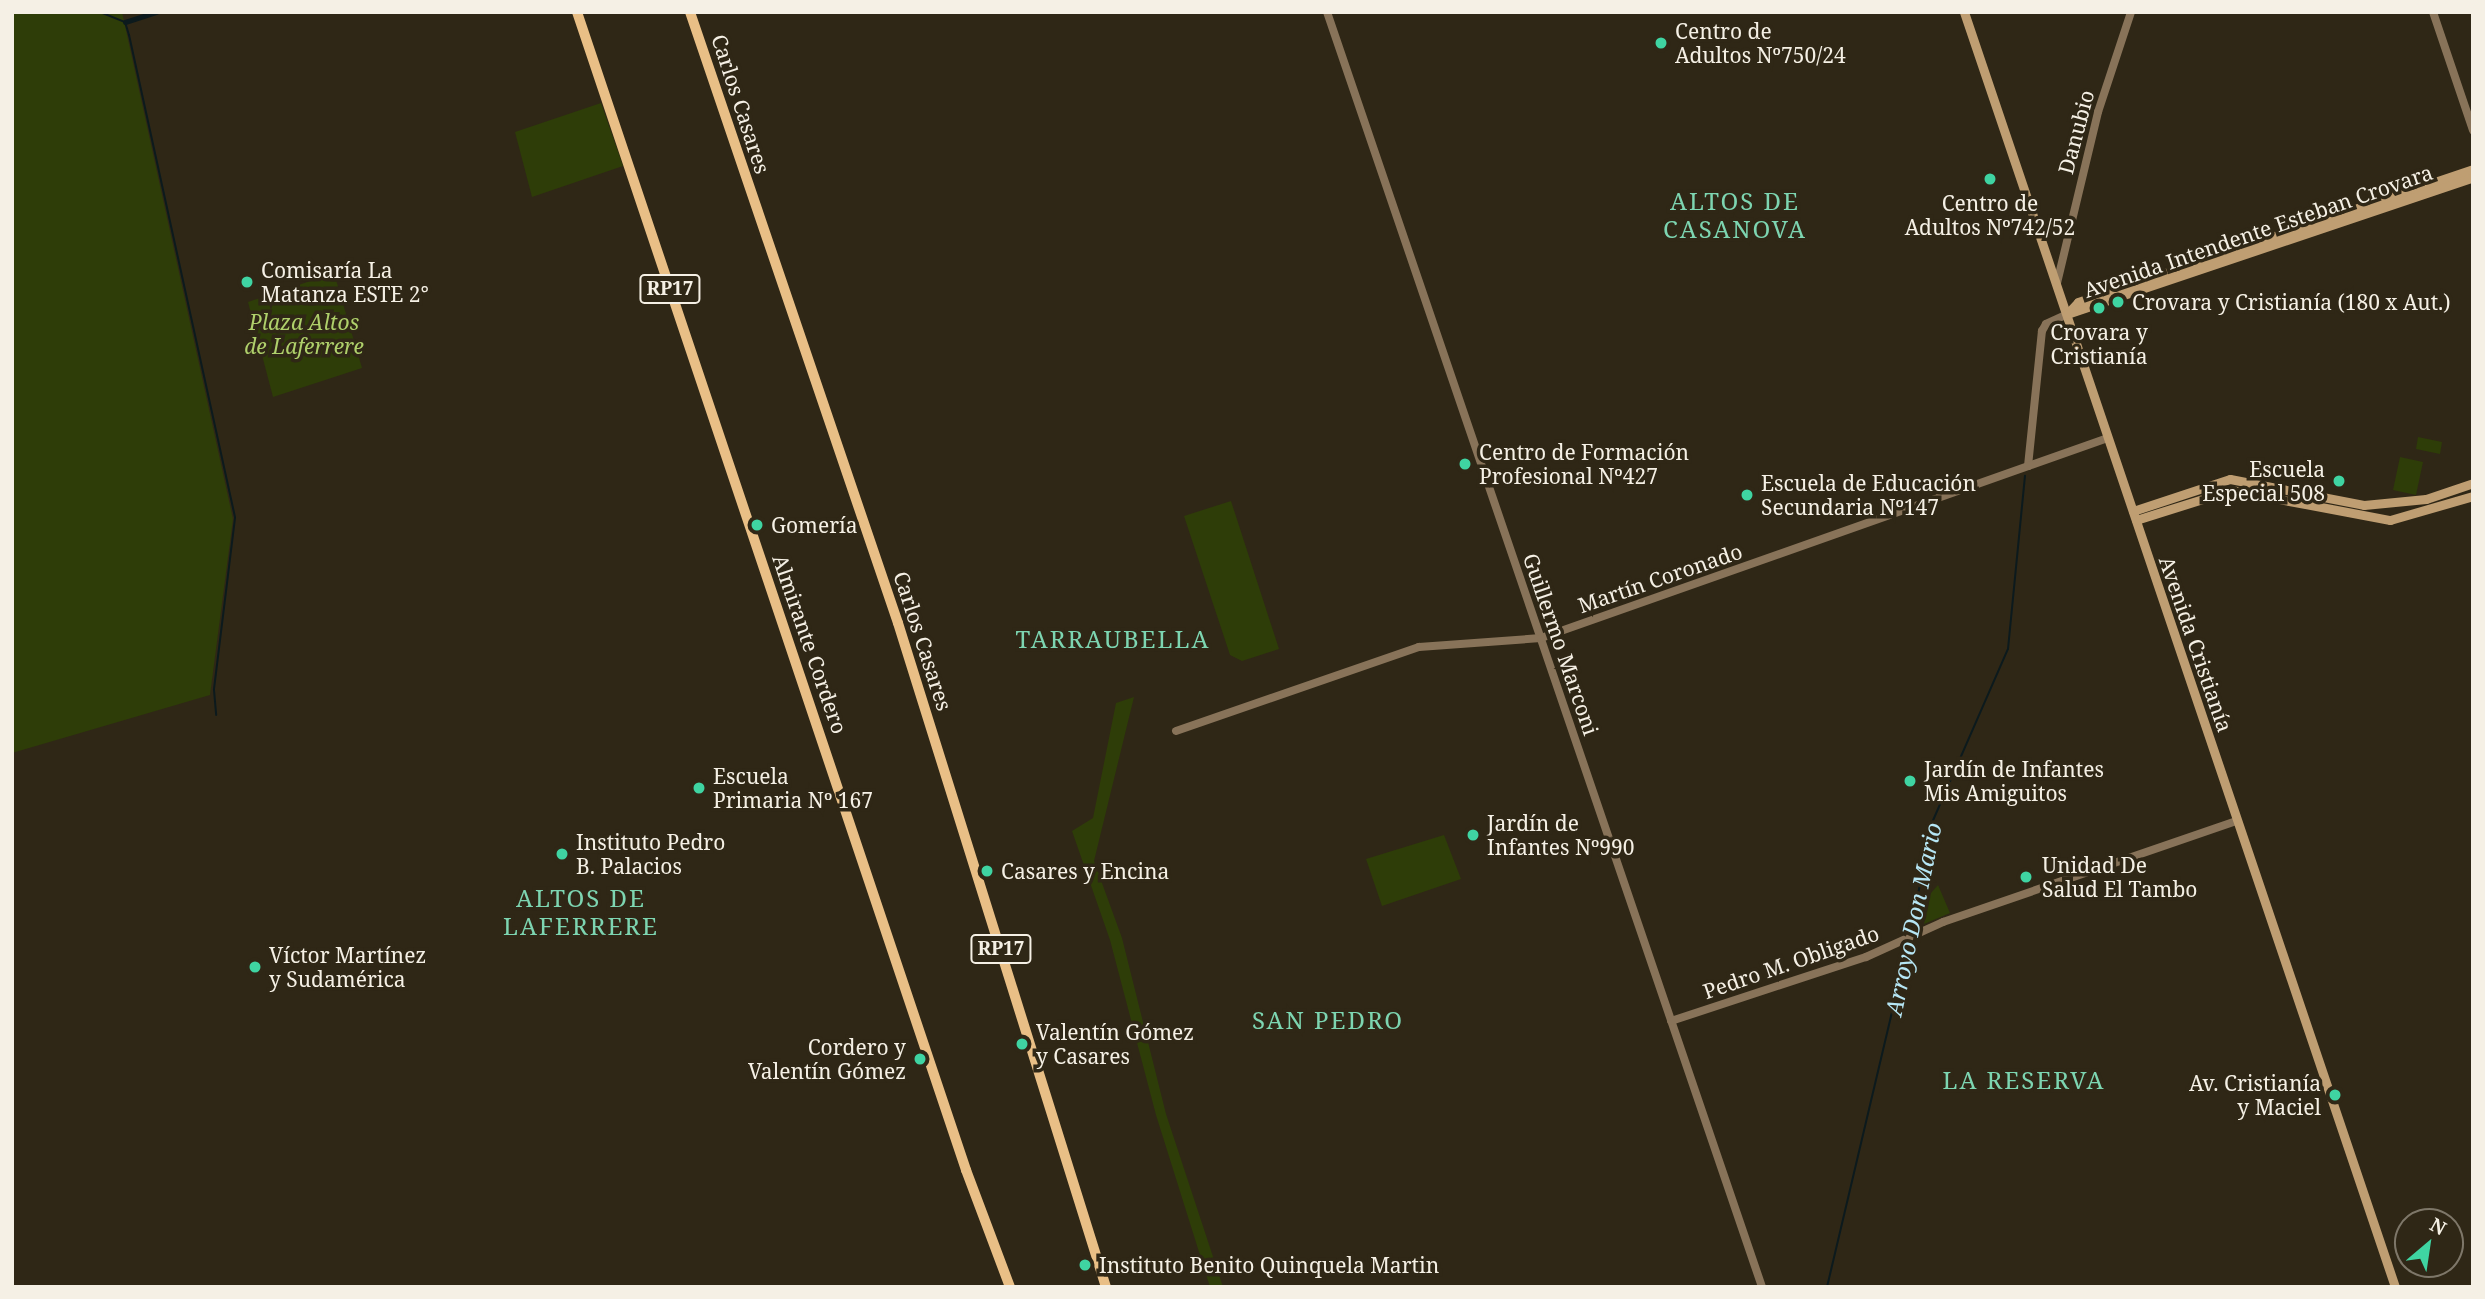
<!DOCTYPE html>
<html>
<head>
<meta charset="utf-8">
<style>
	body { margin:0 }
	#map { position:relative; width:2485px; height:1299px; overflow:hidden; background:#2f2716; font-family:"Noto Serif",serif }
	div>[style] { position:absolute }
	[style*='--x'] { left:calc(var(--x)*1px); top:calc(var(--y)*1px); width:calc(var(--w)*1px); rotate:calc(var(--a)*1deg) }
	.green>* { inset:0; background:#2e3d08 }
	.stream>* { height:2px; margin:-1px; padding:0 1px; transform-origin:1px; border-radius:1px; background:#0c1a1d }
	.canal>* { height:5px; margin:-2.5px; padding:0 2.5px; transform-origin:2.5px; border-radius:2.5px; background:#0c1a1d }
	.tertiary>* { height:8px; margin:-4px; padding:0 4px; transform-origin:4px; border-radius:4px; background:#887359 }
	.secondary>* { height:9px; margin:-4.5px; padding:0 4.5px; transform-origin:4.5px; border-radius:4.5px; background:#bf9e72 }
	.primary>* { height:10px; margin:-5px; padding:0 5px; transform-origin:5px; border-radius:5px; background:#e9bf86 }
	.dots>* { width:19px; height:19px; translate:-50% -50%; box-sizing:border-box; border:4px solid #2f2716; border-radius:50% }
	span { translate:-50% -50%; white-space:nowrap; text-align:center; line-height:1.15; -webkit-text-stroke:7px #2f2716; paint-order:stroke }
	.shield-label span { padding:2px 5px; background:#2f2716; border:2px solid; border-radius:5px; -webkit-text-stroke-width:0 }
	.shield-label { font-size:19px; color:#f5f0e5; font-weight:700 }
	.poi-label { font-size:21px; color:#f5f0e5 }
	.left { translate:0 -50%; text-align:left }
	.right { translate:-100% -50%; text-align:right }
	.street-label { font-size:21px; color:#f5f0e5 }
	.park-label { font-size:21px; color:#afd06b; font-style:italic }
	.water-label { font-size:23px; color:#b6e6f4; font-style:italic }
	.quarter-label { font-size:24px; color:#7dd5b1; letter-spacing:2px }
	.frame { position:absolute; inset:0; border:14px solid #f5f0e5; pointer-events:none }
	.north { position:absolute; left:2394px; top:1208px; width:70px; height:70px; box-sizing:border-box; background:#2f2716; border:2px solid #7e7769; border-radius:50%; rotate:29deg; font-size:19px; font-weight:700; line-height:28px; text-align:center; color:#f5f0e5 }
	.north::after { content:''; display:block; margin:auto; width:24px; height:32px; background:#3fd4a2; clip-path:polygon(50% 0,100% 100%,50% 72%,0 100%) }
</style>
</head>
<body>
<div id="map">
	<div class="green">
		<i style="clip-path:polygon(12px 12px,122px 12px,233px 519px,210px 695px,12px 753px)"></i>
		<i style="clip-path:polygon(601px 103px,623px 166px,532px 197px,515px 132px)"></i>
		<i style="clip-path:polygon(334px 273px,362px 368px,273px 397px,248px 302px)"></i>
		<i style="clip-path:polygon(2418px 437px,2442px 442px,2440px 454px,2416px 449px)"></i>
		<i style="clip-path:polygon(2400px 457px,2423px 462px,2416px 495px,2393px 490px)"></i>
		<i style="clip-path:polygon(1231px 501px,1279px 649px,1242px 661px,1230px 655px,1184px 516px)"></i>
		<i style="clip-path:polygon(1134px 697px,1094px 861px,1122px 938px,1166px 1114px,1223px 1287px,1210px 1287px,1156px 1115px,1110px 940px,1072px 831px,1093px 818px,1116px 703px)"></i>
		<i style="clip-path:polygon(1444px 835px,1461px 879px,1382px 906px,1366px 859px)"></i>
		<i style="clip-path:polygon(1938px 885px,1950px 913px,1924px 924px,1931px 893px)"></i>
	</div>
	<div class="stream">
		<i style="--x:100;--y:12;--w:27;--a:22"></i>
		<i style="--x:125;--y:22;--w:14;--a:73"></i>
		<i style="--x:129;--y:35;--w:494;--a:77.6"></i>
		<i style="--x:235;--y:518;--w:173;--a:97"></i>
		<i style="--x:214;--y:690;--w:25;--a:85"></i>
		<i style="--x:1911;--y:932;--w:109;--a:-79.4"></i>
		<i style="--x:1931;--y:825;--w:192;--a:-66.4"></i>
		<i style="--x:2008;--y:649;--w:174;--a:-84.4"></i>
		<i style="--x:1827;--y:1287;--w:356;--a:-76.7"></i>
	</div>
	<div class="canal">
		<i style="--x:125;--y:22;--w:33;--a:-18"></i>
	</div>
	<div class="tertiary">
		<i style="--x:1327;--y:12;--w:1347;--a:71.16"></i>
		<i style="--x:2433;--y:12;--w:125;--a:71.3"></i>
		<i style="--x:2057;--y:283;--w:176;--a:-76.5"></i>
		<i style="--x:2098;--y:112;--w:105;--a:-71.7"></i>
		<i style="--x:2028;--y:466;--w:136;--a:-84.1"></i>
		<i style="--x:2042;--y:331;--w:8;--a:-60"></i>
		<i style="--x:2046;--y:324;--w:23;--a:-25"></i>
		<i style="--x:1176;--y:731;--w:257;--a:-19.1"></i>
		<i style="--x:1419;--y:647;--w:122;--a:-4.2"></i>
		<i style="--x:1541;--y:638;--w:601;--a:-19.43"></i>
		<i style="--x:1671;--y:1021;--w:205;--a:-18.2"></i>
		<i style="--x:1866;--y:957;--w:85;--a:-24.4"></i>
		<i style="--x:1943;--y:922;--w:311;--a:-19"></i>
	</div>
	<div class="secondary">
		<i style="--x:1964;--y:12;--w:1346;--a:71.32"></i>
		<i style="--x:2067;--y:314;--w:16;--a:-47"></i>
		<i style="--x:2078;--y:302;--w:417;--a:-18.6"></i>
		<i style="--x:2067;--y:314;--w:428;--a:-18.6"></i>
		<i style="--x:2133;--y:511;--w:102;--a:-18.3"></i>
		<i style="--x:2230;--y:479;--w:136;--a:11"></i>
		<i style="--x:2364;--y:505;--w:62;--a:-5.5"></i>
		<i style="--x:2426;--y:499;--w:50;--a:-18.8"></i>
		<i style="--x:2136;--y:520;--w:100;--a:-17.5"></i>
		<i style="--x:2231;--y:490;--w:162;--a:10.7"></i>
		<i style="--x:2390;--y:520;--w:86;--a:-16.1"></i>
	</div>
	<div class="primary">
		<i style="--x:577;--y:12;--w:1222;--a:71.43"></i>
		<i style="--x:966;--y:1170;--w:125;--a:69.4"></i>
		<i style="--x:690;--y:12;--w:645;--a:71.2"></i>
		<i style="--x:898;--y:623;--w:696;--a:72.61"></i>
	</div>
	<div class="dots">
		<i style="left:1661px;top:43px;background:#3fd4a2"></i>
		<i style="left:1990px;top:179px;background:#3fd4a2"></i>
		<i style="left:247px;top:282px;background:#3fd4a2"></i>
		<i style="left:2118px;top:302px;background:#3fd4a2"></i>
		<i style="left:2099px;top:308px;background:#3fd4a2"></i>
		<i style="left:1465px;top:464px;background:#3fd4a2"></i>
		<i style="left:2339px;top:481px;background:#3fd4a2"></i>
		<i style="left:1747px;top:495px;background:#3fd4a2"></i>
		<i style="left:757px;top:525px;background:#3fd4a2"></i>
		<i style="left:1910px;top:781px;background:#3fd4a2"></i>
		<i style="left:699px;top:788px;background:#3fd4a2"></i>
		<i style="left:1473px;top:835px;background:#3fd4a2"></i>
		<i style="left:562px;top:854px;background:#3fd4a2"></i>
		<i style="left:987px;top:871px;background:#3fd4a2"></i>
		<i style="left:2026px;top:877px;background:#3fd4a2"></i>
		<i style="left:255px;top:967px;background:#3fd4a2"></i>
		<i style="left:1022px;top:1044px;background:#3fd4a2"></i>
		<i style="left:920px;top:1059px;background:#3fd4a2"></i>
		<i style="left:2335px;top:1095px;background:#3fd4a2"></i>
		<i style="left:1085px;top:1265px;background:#3fd4a2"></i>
	</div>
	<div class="shield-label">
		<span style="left:670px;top:289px">RP17</span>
		<span style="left:1001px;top:949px">RP17</span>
	</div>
	<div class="poi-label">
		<span class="left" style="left:1675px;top:43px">Centro de<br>Adultos Nº750/24</span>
		<span style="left:1990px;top:215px">Centro de<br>Adultos Nº742/52</span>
		<span class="left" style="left:261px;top:282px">Comisaría La<br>Matanza ESTE 2°</span>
		<span class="left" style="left:2132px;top:302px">Crovara y Cristianía (180 x Aut.)</span>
		<span style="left:2099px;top:344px">Crovara y<br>Cristianía</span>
		<span class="left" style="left:1479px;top:464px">Centro de Formación<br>Profesional Nº427</span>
		<span class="right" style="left:2325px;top:481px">Escuela<br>Especial 508</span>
		<span class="left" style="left:1761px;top:495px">Escuela de Educación<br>Secundaria Nº147</span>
		<span class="left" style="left:771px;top:525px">Gomería</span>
		<span class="left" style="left:1924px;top:781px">Jardín de Infantes<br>Mis Amiguitos</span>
		<span class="left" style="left:713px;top:788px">Escuela<br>Primaria Nº 167</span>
		<span class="left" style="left:1487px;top:835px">Jardín de<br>Infantes Nº990</span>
		<span class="left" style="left:576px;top:854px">Instituto Pedro<br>B. Palacios</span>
		<span class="left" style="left:2042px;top:877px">Unidad De<br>Salud El Tambo</span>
		<span class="left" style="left:1001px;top:871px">Casares y Encina</span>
		<span class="left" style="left:269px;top:967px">Víctor Martínez<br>y Sudamérica</span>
		<span class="left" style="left:1036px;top:1044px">Valentín Gómez<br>y Casares</span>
		<span class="right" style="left:906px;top:1059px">Cordero y<br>Valentín Gómez</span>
		<span class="right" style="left:2321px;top:1095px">Av. Cristianía<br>y Maciel</span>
		<span class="left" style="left:1099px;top:1265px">Instituto Benito Quinquela Martin</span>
	</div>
	<div class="street-label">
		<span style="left:741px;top:104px;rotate:72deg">Carlos Casares</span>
		<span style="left:2076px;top:132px;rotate:-75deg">Danubio</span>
		<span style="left:2258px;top:231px;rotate:-19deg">Avenida Intendente Esteban Crovara</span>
		<span style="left:1660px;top:578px;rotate:-19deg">Martín Coronado</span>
		<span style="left:923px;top:641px;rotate:72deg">Carlos Casares</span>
		<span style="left:810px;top:644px;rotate:71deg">Almirante Cordero</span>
		<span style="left:1561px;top:644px;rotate:71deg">Guillermo Marconi</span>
		<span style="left:2196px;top:644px;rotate:71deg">Avenida Cristianía</span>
		<span style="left:1791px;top:962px;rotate:-19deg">Pedro M. Obligado</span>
	</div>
	<div class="park-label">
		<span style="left:304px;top:334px">Plaza Altos<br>de Laferrere</span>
	</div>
	<div class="water-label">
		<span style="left:1913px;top:919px;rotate:-78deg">Arroyo Don Mario</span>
	</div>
	<div class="quarter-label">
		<span style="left:1735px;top:215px">ALTOS DE<br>CASANOVA</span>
		<span style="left:1113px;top:639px">TARRAUBELLA</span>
		<span style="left:581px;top:912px">ALTOS DE<br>LAFERRERE</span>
		<span style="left:1328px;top:1020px">SAN PEDRO</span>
		<span style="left:2024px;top:1080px">LA RESERVA</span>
	</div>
	<div class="frame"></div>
	<div class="north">N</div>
</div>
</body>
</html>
